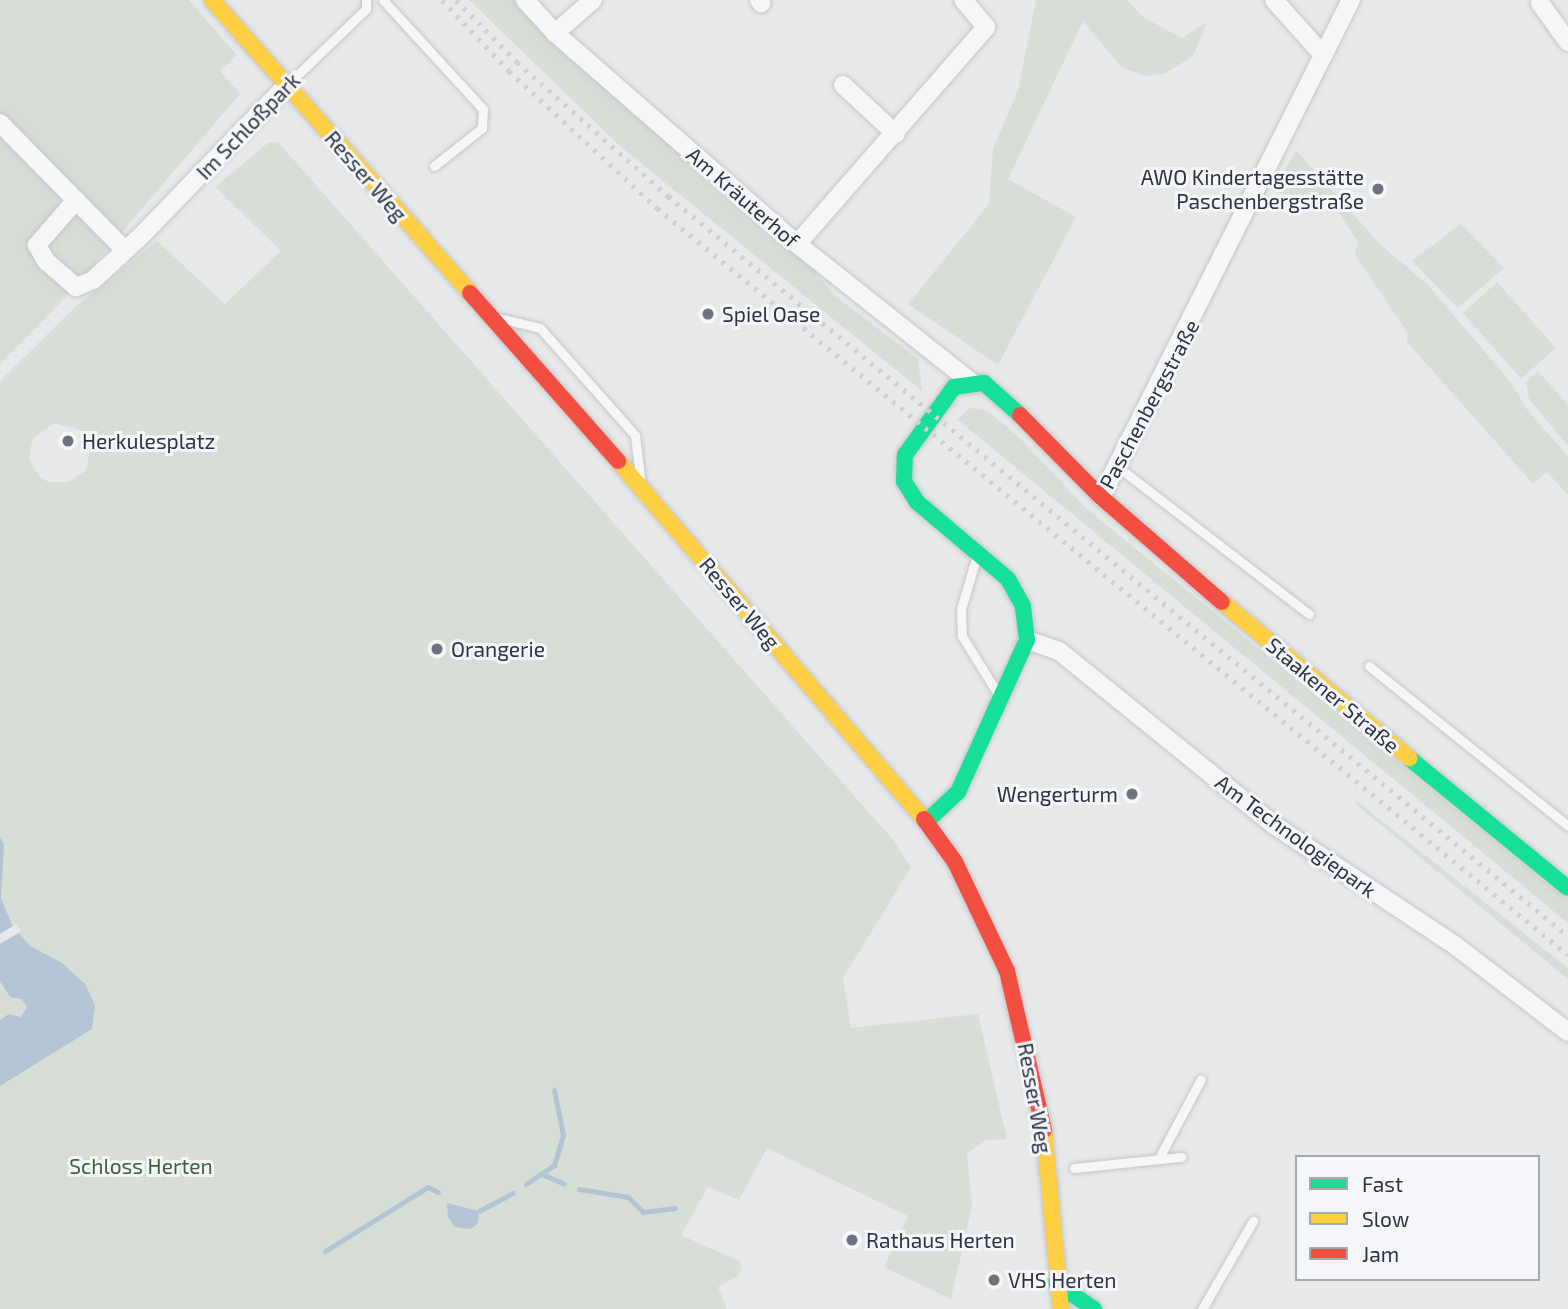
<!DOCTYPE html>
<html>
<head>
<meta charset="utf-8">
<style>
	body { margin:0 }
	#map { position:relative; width:1568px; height:1309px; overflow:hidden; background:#e6e8ea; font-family:"Exo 2",sans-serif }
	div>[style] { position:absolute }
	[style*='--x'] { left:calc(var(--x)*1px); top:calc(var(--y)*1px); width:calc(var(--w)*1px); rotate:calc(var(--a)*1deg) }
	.green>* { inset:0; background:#d6ded6 }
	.water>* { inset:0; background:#b4c4d5 }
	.pier>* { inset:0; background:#e6e8ea }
	.stream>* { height:5px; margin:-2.5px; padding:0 2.5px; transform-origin:2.5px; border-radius:2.5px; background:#b4c4d5 }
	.roads { filter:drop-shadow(0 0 2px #c4c6c8) drop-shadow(0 0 2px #c4c6c8) }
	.lane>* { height:9px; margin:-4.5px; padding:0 4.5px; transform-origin:4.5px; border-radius:4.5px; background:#f5f6f7 }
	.street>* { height:18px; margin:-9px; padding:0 9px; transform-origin:9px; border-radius:9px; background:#f5f6f7 }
	.fast>* { height:16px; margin:-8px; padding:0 8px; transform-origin:8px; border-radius:8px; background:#16e098 }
	.slow>* { height:16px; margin:-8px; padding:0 8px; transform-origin:8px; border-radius:8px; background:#ffcf43 }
	.jam>* { height:16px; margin:-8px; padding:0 8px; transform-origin:8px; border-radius:8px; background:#f24e42 }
	.rail>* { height:5px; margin-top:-2.5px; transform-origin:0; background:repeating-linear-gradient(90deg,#cecfd2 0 3.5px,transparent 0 10.5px) }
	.dots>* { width:19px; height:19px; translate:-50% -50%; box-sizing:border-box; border:4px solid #f4f6f9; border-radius:50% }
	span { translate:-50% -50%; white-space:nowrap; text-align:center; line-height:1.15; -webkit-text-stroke:6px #f4f6f9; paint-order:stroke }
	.street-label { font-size:21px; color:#2b3445 }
	.poi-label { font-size:21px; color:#2b3445 }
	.right { translate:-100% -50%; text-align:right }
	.left { translate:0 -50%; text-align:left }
	.park-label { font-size:21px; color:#3f6138 }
	.legend { position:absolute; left:1295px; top:1155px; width:245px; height:126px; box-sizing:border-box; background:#f4f6f9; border:2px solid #a4a8b1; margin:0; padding:9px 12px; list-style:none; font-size:21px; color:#2b3445 }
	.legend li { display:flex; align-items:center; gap:14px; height:35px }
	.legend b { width:35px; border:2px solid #a4a8b1 }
</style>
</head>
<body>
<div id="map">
	<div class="green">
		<i style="clip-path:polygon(0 0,189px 0,237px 55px,220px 71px,240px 94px,68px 295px,0 364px)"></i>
		<i style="clip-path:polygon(469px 0,515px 0,619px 102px,806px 260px,835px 296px,918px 359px,922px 391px,620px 146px)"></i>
		<i style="clip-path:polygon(1036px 0,1127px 0,1143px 17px,1182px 38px,1207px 22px,1193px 56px,1166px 73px,1145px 76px,1121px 67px,1083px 21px,1008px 179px,1076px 217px,998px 365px,908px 304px,989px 204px,993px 149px,1018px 90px)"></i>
		<i style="clip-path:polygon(evenodd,278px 142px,894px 841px,911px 867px,843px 978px,851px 1028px,978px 1014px,1007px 1139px,986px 1140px,967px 1153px,972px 1206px,951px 1299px,884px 1267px,908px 1216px,767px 1148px,739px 1200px,708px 1187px,681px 1235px,739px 1261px,742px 1269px,737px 1276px,718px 1287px,727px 1309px,0 1309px,0 381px,75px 307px,157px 241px,225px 304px,281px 251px,215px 187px,268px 143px,278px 142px,54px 423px,80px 430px,90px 449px,86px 470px,69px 482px,48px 482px,39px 476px,29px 459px,32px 440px,54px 423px)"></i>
		<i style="clip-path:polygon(1296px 150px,1379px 243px,1429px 286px,1512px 384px,1528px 411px,1568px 456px,1568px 495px,1547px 472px,1533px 484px,1407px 342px,1408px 333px,1355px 255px,1358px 241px,1333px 205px,1273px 191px)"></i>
		<i style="clip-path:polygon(1461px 224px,1504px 268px,1458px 308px,1412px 261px)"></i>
		<i style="clip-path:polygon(1497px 282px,1556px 348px,1521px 379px,1463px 313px)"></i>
		<i style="clip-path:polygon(1538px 371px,1568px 405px,1568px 446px,1529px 399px,1526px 382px)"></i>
		<i style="clip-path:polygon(970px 408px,987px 410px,1020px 438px,1086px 508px,1568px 901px,1568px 923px,957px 419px)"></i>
		<i style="clip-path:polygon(1354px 799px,1568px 968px,1568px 979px,1359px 807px)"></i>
	</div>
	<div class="water">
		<i style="clip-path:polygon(0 837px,4px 844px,1px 898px,12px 925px,30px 946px,62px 963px,85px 984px,95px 1005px,92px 1029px,0 1086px,0 1020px,9px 1014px,21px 1017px,27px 1007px,22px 999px,10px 997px,0 981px)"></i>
		<i style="clip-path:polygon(447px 1203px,479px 1211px,478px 1223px,471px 1229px,455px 1227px,448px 1217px)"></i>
	</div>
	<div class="pier">
		<i style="clip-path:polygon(16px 924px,22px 931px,0 944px,0 934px)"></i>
	</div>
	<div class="stream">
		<i style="--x:542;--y:1174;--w:24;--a:24"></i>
		<i style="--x:526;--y:1184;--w:34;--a:-34"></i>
		<i style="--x:554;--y:1165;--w:31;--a:-73"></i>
		<i style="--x:563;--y:1135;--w:46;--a:-101.3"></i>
		<i style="--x:579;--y:1189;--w:50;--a:9.3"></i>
		<i style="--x:628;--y:1197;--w:21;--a:45"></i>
		<i style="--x:643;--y:1212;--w:32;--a:-7"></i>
		<i style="--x:479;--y:1211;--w:38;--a:-28"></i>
		<i style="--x:325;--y:1251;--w:121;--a:-31.9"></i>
		<i style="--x:428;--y:1187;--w:11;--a:27"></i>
	</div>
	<div class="roads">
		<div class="lane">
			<i style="--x:383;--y:0;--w:148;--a:47.5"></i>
			<i style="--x:483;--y:109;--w:19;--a:93"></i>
			<i style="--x:482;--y:128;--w:61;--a:141.6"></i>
			<i style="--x:288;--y:84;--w:108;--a:-43.9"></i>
			<i style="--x:366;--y:9;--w:9;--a:-90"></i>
			<i style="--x:499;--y:318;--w:42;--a:13.7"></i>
			<i style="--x:540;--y:328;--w:143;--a:48.4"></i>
			<i style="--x:635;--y:435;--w:42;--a:83.2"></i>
			<i style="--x:1118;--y:467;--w:241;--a:37.6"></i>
			<i style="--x:977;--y:555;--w:56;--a:106.5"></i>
			<i style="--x:961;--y:609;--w:27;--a:88"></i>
			<i style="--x:962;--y:636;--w:74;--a:58.2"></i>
			<i style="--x:1369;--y:666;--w:255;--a:38.8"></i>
			<i style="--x:1159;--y:1158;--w:89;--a:-62"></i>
			<i style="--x:1074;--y:1168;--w:108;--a:-5.9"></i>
			<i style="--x:1202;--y:1309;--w:102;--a:-59.9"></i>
		</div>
		<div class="street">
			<i style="--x:525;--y:0;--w:45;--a:47.7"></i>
			<i style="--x:555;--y:33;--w:321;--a:41.1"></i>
			<i style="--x:797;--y:244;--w:222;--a:38.4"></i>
			<i style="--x:759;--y:0;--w:4;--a:56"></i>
			<i style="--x:1274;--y:0;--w:74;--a:48.3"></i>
			<i style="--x:1540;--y:3;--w:48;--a:54.3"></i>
			<i style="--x:555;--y:33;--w:50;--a:-41"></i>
			<i style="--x:843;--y:85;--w:72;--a:42.8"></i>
			<i style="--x:0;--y:123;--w:178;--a:45.5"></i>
			<i style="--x:76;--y:200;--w:60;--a:130.9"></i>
			<i style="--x:37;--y:245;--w:18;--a:61"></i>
			<i style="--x:46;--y:261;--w:40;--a:41"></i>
			<i style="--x:76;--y:287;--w:18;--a:-22"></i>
			<i style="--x:93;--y:280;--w:65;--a:-42.5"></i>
			<i style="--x:141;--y:236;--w:210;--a:-46"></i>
			<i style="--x:797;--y:244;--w:288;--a:-48.9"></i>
			<i style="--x:986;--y:27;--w:35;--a:-130"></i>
			<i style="--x:1101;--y:497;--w:556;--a:-63.3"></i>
			<i style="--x:1027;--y:640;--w:34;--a:19"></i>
			<i style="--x:1059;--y:651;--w:277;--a:39"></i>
			<i style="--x:1274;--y:825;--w:219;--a:33.6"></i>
			<i style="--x:1456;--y:946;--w:141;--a:37.5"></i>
		</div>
		<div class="fast">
			<i style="--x:1409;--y:758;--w:205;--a:39.3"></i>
			<i style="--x:926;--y:822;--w:44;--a:-43.2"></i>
			<i style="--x:958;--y:792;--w:167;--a:-65.6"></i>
			<i style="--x:1027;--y:640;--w:34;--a:-97"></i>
			<i style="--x:1023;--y:606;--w:31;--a:-119"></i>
			<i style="--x:1008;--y:579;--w:119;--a:-139.8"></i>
			<i style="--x:917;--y:502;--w:25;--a:-122"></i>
			<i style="--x:904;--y:481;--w:26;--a:-88"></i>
			<i style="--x:905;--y:455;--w:84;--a:-54.2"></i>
			<i style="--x:954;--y:387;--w:30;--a:-8"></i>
			<i style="--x:984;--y:383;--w:48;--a:41.6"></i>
			<i style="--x:1056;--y:1283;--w:46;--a:34.4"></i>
		</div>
		<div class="slow">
			<i style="--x:212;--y:0;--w:390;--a:48.6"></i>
			<i style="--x:618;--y:461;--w:471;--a:49.5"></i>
			<i style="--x:1222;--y:602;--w:244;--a:39.8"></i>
			<i style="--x:1044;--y:1130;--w:180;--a:84.6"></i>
		</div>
		<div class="jam">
			<i style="--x:470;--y:293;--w:224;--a:48.6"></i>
			<i style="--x:1020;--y:415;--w:115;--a:45.4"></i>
			<i style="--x:1101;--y:497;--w:160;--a:41"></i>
			<i style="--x:924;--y:819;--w:53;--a:54.2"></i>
			<i style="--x:955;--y:862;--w:121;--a:64.5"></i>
			<i style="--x:1007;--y:971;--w:163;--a:76.9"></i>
		</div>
	</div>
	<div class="rail">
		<i style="--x:442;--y:0;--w:98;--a:46.7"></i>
		<i style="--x:509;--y:71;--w:202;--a:42.8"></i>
		<i style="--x:657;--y:208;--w:1178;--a:39.35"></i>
		<i style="--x:456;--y:0;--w:87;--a:45.5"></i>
		<i style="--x:517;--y:62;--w:202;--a:41.6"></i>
		<i style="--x:668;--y:196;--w:1165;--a:39.43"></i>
	</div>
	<div class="dots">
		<i style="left:1378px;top:189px;background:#6c737f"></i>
		<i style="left:708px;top:314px;background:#6c737f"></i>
		<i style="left:68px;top:441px;background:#6c737f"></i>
		<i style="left:437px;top:649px;background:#6c737f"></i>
		<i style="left:1132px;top:794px;background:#6c737f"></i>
		<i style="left:852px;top:1240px;background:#6c737f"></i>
		<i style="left:994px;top:1280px;background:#6c737f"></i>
	</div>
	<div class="street-label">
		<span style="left:248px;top:126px;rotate:-46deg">Im Schloßpark</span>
		<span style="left:366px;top:176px;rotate:49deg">Resser Weg</span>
		<span style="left:743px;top:197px;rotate:41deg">Am Kräuterhof</span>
		<span style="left:1149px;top:404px;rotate:-62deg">Paschenbergstraße</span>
		<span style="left:740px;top:603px;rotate:50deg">Resser Weg</span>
		<span style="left:1333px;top:695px;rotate:40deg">Staakener Straße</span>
		<span style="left:1296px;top:836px;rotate:36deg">Am Technologiepark</span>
		<span style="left:1035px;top:1098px;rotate:80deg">Resser Weg</span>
	</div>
	<div class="poi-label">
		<span class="right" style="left:1364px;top:189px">AWO Kindertagesstätte<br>Paschenbergstraße</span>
		<span class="left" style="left:722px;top:314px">Spiel Oase</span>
		<span class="left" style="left:82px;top:441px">Herkulesplatz</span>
		<span class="left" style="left:451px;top:649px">Orangerie</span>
		<span class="right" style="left:1118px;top:794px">Wengerturm</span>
		<span class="left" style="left:866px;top:1240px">Rathaus Herten</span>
		<span class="left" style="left:1008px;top:1280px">VHS Herten</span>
	</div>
	<div class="park-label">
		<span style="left:141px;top:1166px">Schloss Herten</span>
	</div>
	<ul class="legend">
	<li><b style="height:9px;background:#16e098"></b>Fast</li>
	<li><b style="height:9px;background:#ffcf43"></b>Slow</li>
	<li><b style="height:9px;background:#f24e42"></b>Jam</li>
	</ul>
</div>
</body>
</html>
